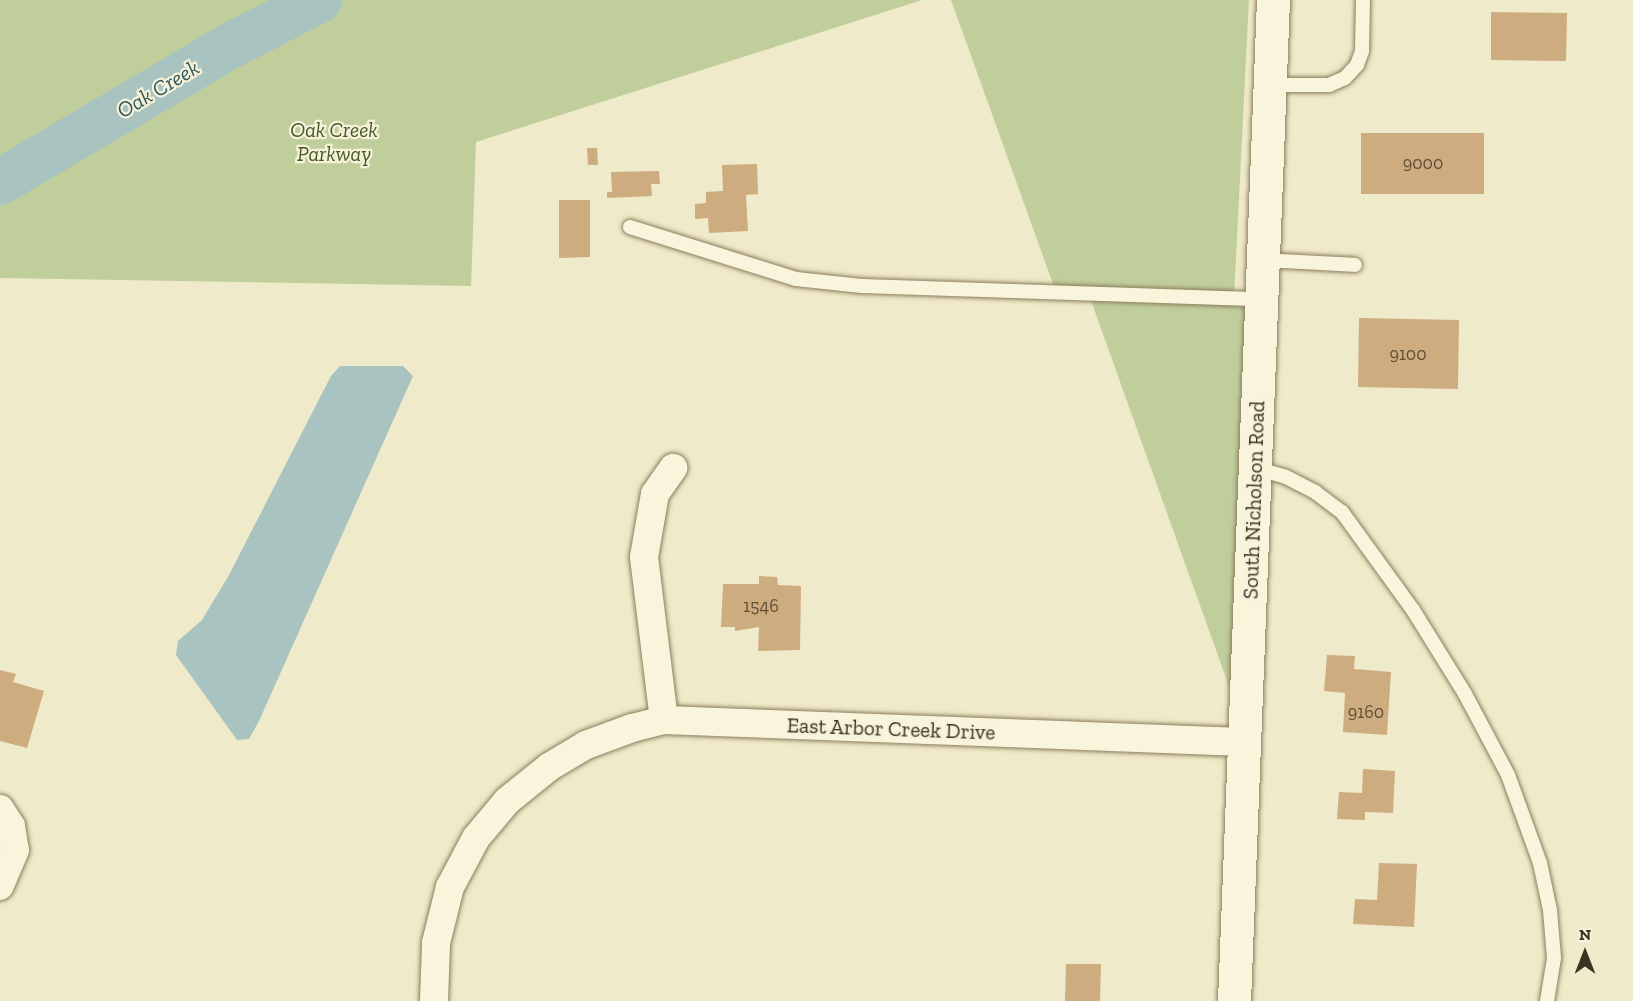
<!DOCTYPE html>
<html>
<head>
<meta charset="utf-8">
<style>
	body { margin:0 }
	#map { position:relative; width:1633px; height:1001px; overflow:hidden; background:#efeac9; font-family:"Zilla Slab",serif }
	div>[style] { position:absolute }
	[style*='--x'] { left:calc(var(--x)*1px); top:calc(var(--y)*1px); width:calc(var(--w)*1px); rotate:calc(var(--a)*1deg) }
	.green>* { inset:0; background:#c0ce9c }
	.water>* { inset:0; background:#a9c3c0 }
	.river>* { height:46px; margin:-23px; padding:0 23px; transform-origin:23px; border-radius:23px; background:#a9c3c0 }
	.building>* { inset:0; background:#cdac7f }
	.roads { filter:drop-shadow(0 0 2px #8c7d5d) drop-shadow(0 0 2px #8c7d5d) }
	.lane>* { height:14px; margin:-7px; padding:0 7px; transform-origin:7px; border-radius:7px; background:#f9f5dd }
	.street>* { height:28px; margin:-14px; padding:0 14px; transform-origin:14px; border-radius:14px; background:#f9f5dd }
	.secondary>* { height:33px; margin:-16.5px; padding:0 16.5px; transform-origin:16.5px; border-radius:16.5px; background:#f9f5dd }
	span { translate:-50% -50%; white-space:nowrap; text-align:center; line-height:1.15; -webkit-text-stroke:4.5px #f6f2d9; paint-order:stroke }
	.number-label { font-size:18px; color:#605038 }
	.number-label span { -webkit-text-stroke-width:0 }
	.park-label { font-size:21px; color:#455927; font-style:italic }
	.street-label { font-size:21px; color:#3c3221 }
	.water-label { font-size:22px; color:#30585c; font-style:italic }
	.north { position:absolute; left:1555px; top:923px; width:60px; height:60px; -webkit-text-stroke:4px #f6f2d9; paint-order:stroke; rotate:0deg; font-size:16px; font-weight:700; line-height:24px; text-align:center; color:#3c3221 }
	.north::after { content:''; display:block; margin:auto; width:21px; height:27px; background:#3c3221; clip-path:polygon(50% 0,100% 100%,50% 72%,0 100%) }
</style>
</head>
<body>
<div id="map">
	<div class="green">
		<i style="clip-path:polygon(0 0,922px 0,476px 142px,471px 286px,0 278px)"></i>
		<i style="clip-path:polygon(951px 0,1249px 0,1234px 297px,1263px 298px,1231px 692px,1089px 295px,1057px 295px)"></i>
	</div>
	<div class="water">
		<i style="clip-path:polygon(340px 366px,403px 366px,413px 376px,259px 721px,249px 739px,237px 740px,176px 655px,178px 641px,202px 620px,229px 575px,331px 376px)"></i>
	</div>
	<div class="river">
		<i style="--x:0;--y:182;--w:269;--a:-30.6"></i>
		<i style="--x:232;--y:45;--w:98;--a:-27.3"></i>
	</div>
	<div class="building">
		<i style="clip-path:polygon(1491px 12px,1567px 13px,1566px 61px,1491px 60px)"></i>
		<i style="clip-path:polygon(1361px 133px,1484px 133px,1484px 194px,1361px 194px)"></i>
		<i style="clip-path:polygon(587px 148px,597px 148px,598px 165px,588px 165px)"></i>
		<i style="clip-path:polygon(757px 164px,758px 194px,746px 195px,748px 231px,709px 233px,708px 218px,695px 219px,695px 204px,706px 203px,706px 192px,723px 191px,722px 165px)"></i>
		<i style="clip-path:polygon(659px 171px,660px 184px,651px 184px,652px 196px,607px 198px,607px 192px,612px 192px,611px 172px)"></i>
		<i style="clip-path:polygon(559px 200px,590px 200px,590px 257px,559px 258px)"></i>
		<i style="clip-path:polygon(1359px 318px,1459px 320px,1458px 389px,1358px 387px)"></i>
		<i style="clip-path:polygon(759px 576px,777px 577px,778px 585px,801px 586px,800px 650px,758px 651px,759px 627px,735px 631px,735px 627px,721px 627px,723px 584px,759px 584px)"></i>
		<i style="clip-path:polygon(1327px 655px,1355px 656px,1354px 669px,1391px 672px,1387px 735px,1343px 732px,1345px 693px,1324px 691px)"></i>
		<i style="clip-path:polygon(0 670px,16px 674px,13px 682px,44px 691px,27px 748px,0 741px)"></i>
		<i style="clip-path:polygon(1363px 769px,1395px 771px,1393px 813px,1365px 812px,1365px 820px,1337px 819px,1339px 792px,1362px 793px)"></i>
		<i style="clip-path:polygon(1379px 863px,1417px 864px,1414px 927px,1353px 924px,1355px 899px,1377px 900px)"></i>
		<i style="clip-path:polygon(1066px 964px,1101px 964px,1100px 1001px,1065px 1001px)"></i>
	</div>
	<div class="roads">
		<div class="lane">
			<i style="--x:1270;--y:85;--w:59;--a:0"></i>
			<i style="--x:1329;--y:85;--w:17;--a:-24"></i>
			<i style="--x:1345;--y:78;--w:18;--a:-47"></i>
			<i style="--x:1357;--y:65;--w:15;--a:-70"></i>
			<i style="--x:1362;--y:51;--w:51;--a:-88.9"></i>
			<i style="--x:630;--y:227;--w:174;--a:17.4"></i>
			<i style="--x:796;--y:279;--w:66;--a:6.1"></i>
			<i style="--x:862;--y:286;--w:399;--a:1.9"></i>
			<i style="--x:1263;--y:260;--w:92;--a:3.1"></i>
			<i style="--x:1255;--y:468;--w:32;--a:16"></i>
			<i style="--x:1286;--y:477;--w:33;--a:27"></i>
			<i style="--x:1315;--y:492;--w:34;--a:37"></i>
			<i style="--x:1342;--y:512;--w:121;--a:54.1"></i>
			<i style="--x:1413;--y:610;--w:99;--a:58.2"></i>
			<i style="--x:1465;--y:694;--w:92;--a:62"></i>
			<i style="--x:1508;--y:775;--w:94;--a:70"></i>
			<i style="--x:1540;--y:863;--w:48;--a:78"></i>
			<i style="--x:1550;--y:910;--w:48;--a:85.2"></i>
			<i style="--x:1554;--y:958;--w:44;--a:99.2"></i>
		</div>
		<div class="street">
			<i style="--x:664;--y:720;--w:164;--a:-97"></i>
			<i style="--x:644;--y:557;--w:64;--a:-80.1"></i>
			<i style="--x:655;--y:494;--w:32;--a:-55"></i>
			<i style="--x:0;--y:809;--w:20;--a:57"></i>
			<i style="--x:11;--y:826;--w:24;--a:81"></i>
			<i style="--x:15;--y:850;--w:39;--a:113"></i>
			<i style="--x:434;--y:1001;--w:58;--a:-88"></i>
			<i style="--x:436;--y:943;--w:58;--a:-76"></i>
			<i style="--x:450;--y:887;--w:55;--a:-62"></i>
			<i style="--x:476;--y:838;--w:48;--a:-50"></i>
			<i style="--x:507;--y:801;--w:54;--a:-39"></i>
			<i style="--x:549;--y:767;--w:43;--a:-30.7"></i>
			<i style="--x:586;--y:745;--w:49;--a:-20.3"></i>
			<i style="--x:632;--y:728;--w:33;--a:-14"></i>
			<i style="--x:664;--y:720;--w:579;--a:2.18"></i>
		</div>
		<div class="secondary">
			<i style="--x:1234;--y:1001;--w:1002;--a:-87.77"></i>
		</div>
	</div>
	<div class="number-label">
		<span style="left:1423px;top:163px">9000</span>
		<span style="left:1408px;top:354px">9100</span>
		<span style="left:761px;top:606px">1546</span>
		<span style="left:1366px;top:712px">9160</span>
	</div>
	<div class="park-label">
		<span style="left:334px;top:142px">Oak Creek<br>Parkway</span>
	</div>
	<div class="street-label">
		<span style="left:1254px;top:500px;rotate:-88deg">South Nicholson Road</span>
		<span style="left:891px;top:729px;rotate:2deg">East Arbor Creek Drive</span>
	</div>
	<div class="water-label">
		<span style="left:158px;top:89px;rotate:-31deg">Oak Creek</span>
	</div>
	<div class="north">N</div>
</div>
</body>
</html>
